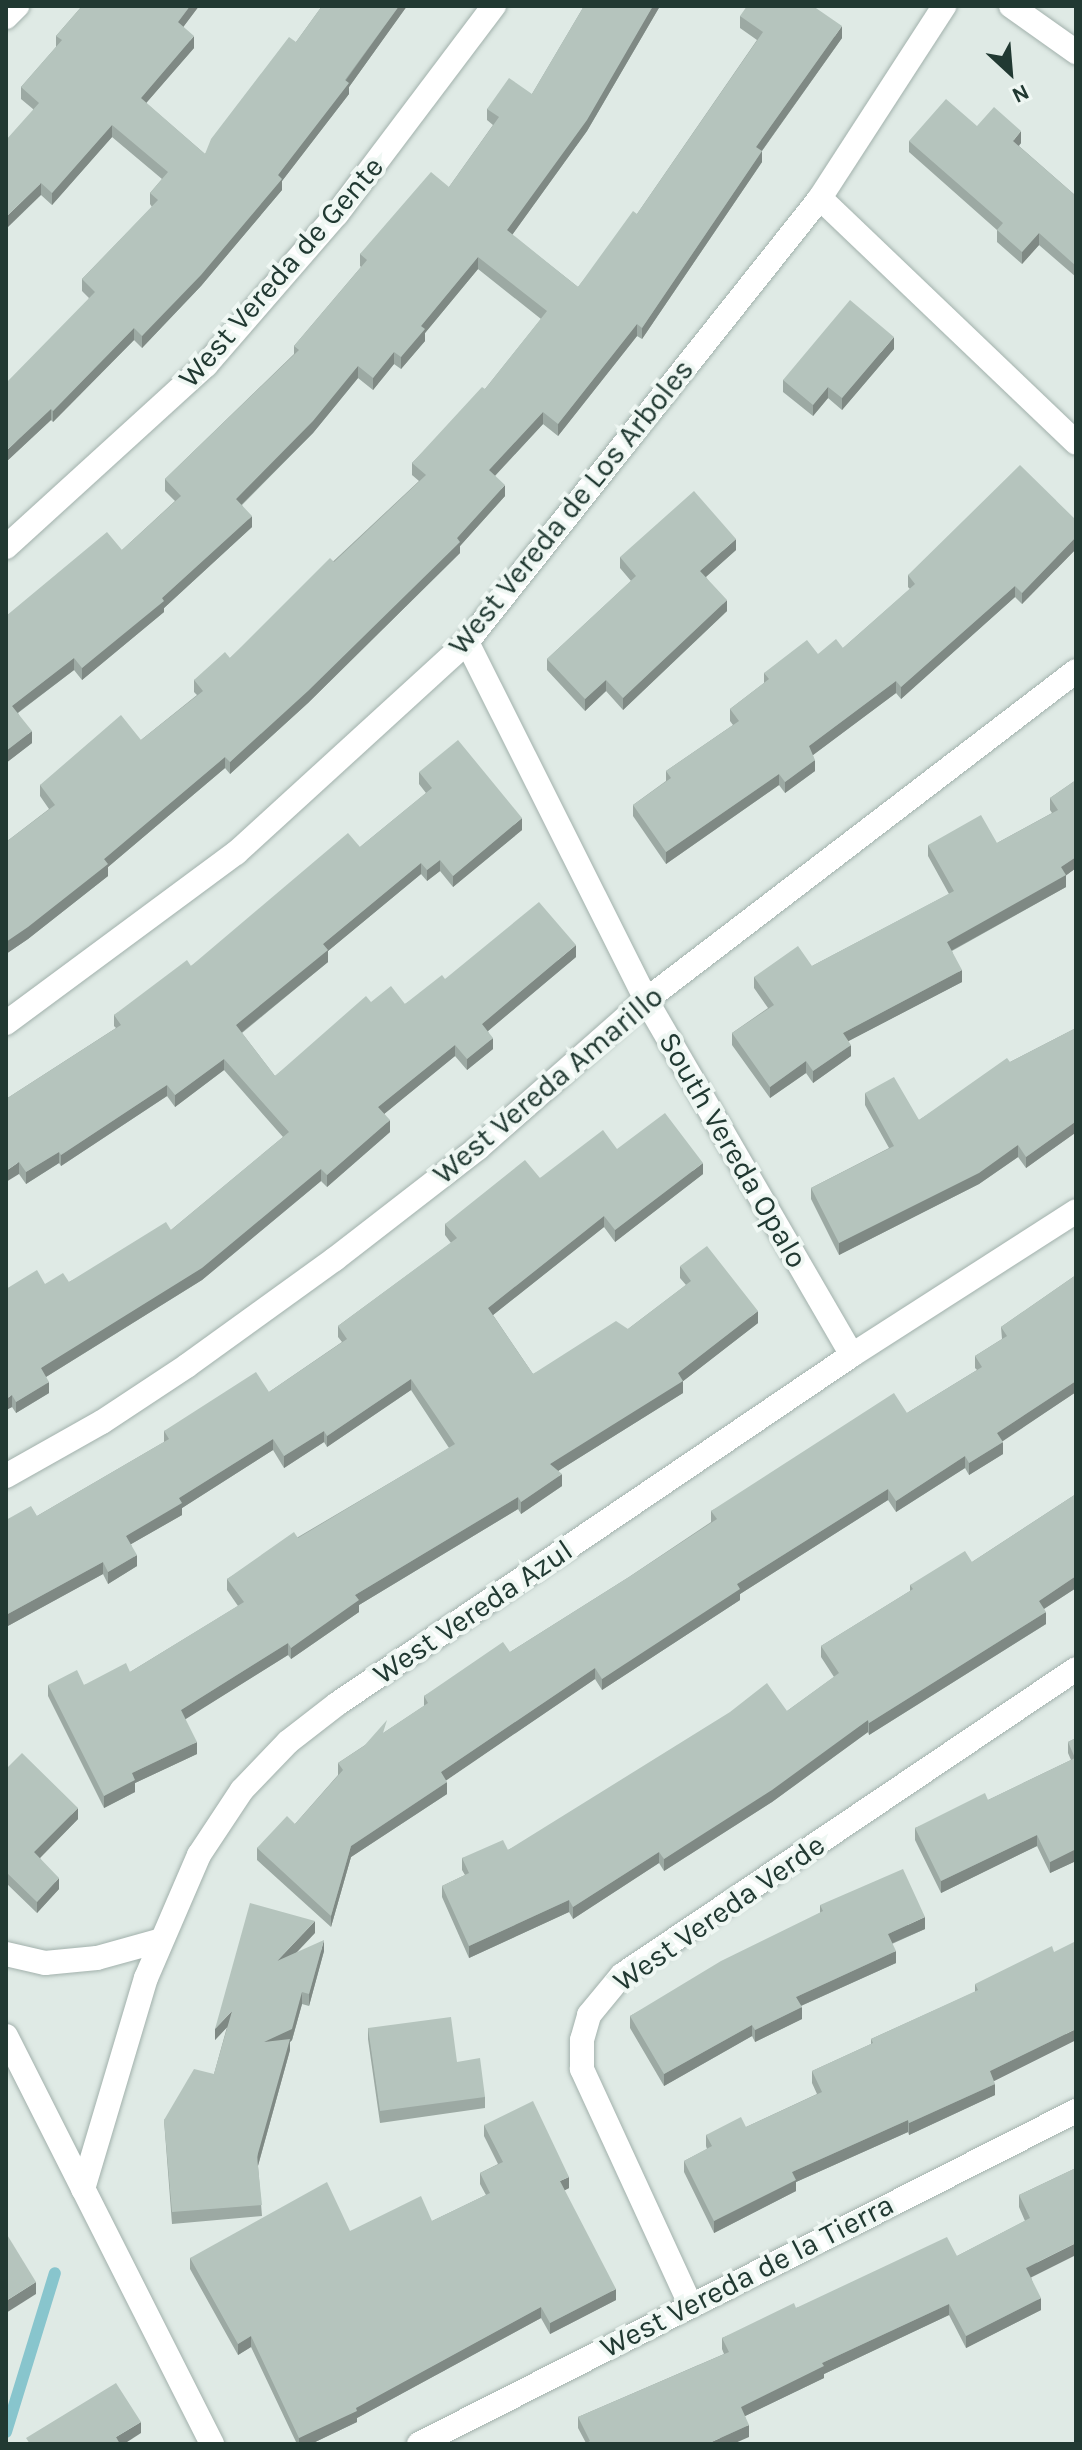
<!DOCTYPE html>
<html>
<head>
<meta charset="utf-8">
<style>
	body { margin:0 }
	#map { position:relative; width:1082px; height:2450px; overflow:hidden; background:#dfeae5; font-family:Karla,sans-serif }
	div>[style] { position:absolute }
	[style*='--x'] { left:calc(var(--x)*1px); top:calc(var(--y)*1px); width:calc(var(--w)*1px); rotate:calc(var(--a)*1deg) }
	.stream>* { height:12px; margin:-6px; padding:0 6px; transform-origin:6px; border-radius:6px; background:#88c5cd }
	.roads { filter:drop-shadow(0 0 2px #a2b1ac) drop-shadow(0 0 2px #a2b1ac) }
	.minor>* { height:24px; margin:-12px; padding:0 12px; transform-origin:12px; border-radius:12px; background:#fff }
	.tertiary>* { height:24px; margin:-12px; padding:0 12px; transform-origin:12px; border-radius:12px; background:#fff }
	.wall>* { inset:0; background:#9ca9a3 }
	.shaded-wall>* { inset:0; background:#7f8984 }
	.building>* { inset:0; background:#b5c4bd }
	span { translate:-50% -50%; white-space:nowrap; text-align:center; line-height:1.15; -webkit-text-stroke:8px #eff7f3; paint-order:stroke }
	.street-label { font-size:30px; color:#213932 }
	.frame { position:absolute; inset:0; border:8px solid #213932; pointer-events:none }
	.north { position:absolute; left:970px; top:32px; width:80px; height:80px; -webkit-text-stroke:6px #eff7f3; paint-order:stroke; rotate:154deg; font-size:22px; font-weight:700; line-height:32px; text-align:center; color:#213932 }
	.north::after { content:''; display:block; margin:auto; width:28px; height:36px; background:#213932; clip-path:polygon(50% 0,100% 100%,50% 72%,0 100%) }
</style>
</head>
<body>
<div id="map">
	<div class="stream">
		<i style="--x:6;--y:2432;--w:166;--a:-72.9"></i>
	</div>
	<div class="roads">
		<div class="minor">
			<i style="--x:6;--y:17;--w:16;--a:-45"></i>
			<i style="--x:820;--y:198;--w:354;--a:43.7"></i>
			<i style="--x:6;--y:547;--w:270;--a:-42.3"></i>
			<i style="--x:206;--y:365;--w:200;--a:-49.1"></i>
			<i style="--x:337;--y:214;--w:261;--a:-53"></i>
			<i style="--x:467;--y:642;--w:400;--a:63.4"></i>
			<i style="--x:646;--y:1000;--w:410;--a:59.9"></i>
			<i style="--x:6;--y:1023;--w:286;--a:-36.5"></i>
			<i style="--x:236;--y:853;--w:313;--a:-42.4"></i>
			<i style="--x:467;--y:642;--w:567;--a:-51.51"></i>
			<i style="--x:820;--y:198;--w:229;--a:-57.1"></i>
			<i style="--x:6;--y:1476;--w:110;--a:-29.4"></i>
			<i style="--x:102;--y:1422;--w:103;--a:-33.5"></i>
			<i style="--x:188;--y:1365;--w:181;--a:-35.8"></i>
			<i style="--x:335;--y:1259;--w:181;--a:-37.8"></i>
			<i style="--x:478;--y:1148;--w:224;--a:-41.4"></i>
			<i style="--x:646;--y:1000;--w:541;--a:-37.42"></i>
			<i style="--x:6;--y:1954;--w:40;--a:13"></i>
			<i style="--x:45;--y:1963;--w:52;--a:-5.5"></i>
			<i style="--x:97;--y:1958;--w:67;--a:-15.5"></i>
			<i style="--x:6;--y:2036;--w:457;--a:63.2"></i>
			<i style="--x:83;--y:2189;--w:220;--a:-73.4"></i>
			<i style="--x:146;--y:1978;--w:134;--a:-66.7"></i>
			<i style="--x:199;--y:1855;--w:78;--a:-56.5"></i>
			<i style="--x:242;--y:1790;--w:66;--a:-46.2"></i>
			<i style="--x:288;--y:1742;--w:62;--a:-37.8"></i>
			<i style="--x:337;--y:1704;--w:622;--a:-34.12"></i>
			<i style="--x:852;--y:1355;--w:266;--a:-32.7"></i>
			<i style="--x:690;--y:2304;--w:259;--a:-114.7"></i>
			<i style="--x:582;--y:2069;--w:29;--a:-90"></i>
			<i style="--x:582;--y:2040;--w:26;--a:-74"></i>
			<i style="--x:589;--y:2015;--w:52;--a:-50.5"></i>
			<i style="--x:622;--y:1975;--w:547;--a:-33.98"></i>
			<i style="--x:419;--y:2444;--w:737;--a:-26.88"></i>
		</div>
		<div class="tertiary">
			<i style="--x:1011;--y:6;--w:80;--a:35.3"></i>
		</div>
	</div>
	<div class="wall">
		<i style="clip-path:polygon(82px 6px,199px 6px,183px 27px,194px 48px,146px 103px,205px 154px,296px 42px,322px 6px,407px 6px,349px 87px,349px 94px,282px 181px,282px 190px,201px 286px,142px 348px,134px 340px,53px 422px,51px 420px,6px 462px,89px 298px,82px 291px,82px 279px,152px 207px,150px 204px,150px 193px,162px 179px,112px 137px,52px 205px,41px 195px,33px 109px,21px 99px,21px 87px,56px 47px,56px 36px)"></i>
		<i style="clip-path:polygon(584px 6px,660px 6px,587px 131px,512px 235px,578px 287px,637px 214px,757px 40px,740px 28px,740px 16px,842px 38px,762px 151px,762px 162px,642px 339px,637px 336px,558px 436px,543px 424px,495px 476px,505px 496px,460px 546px,460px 553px,308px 703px,230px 774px,225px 768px,108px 867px,108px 876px,28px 939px,6px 954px,6px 842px,49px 809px,40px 796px,40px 785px,141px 740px,197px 695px,194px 692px,194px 680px,230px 658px,419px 481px,412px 475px,412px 463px,485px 389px,541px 319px,478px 269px,425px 333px,425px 341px,401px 369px,394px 364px,373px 390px,358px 378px,313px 433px,242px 505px,252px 527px,164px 608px,164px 612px,82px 680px,74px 670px,18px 713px,32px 743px,6px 763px,6px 616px,122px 550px,175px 501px,165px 491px,165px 479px,294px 354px,294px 346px,361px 267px,360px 266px,360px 254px,449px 187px,493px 125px,487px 120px,487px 109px,532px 94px)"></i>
		<i style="clip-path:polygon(977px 126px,1021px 143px,1019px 146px,1076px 196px,1076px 277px,1039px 245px,1022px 264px,997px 242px,997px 230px,909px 152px,909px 141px)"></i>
		<i style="clip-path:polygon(1076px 314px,1076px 330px,1074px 328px,1074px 316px)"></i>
		<i style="clip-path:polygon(894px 349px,842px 410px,828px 398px,813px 416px,783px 392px,783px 380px)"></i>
		<i style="clip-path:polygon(1076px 520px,1076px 549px,1022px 604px,1015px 597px,901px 699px,896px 693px,813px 755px,815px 771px,785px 793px,779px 785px,666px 864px,633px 816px,633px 805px,666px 781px,666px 771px,733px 725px,730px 721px,730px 709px,764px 683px,764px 673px,818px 654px,843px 648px,910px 589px,908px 587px,908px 575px)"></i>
		<i style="clip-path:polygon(736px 550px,706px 577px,727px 611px,623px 710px,606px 691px,585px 711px,547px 670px,547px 659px,631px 581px,620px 568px,620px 557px)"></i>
		<i style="clip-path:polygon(419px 772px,522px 830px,453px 887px,440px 871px,427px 881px,421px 874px,328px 951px,328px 962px,242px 1033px,275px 1076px,371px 1002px,405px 1004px,445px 979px,576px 957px,488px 1031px,493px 1049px,467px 1070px,455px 1056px,384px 1114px,390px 1132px,327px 1187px,321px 1181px,202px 1280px,46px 1377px,49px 1393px,16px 1413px,12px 1407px,6px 1410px,45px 1284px,69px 1282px,171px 1230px,283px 1137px,224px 1070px,175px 1107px,167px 1096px,61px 1166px,59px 1163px,26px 1184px,19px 1174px,6px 1099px,116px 1028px,114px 1026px,114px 1015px,191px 966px,360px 847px,426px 793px,419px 784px)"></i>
		<i style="clip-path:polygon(1076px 780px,1076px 868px,1066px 875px,1066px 887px,952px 951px,962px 982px,848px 1041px,851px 1056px,813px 1083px,806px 1073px,770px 1098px,732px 1045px,732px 1033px,768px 1008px,754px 988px,754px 977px,812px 966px,949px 894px,928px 856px,928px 845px,997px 843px,1052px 813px,1050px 810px,1050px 798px)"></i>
		<i style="clip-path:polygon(1076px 1028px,1076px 1135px,1075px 1133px,1026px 1168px,1018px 1157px,979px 1184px,839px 1255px,811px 1199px,811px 1188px,889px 1148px,865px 1105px,865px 1093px,919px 1120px,1010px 1062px)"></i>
		<i style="clip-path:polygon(617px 1149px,703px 1174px,615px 1242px,604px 1227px,493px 1315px,533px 1374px,628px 1329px,686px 1285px,680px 1278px,680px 1266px,758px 1323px,683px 1381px,683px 1393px,558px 1471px,562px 1486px,521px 1514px,518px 1509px,359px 1605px,359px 1612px,291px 1659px,288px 1655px,185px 1719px,197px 1754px,135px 1783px,135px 1792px,104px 1808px,48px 1696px,48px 1685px,84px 1685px,130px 1672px,238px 1606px,227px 1590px,227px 1579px,449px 1448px,411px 1390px,327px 1447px,324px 1442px,284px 1468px,273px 1450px,182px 1508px,182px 1515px,131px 1544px,137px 1566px,108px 1584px,103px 1574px,6px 1627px,6px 1520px,37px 1516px,164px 1442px,164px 1431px,269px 1392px,342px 1342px,338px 1337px,338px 1326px,451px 1243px,445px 1235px,445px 1224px,540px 1178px)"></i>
		<i style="clip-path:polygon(1076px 1275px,1076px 1392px,1002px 1441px,1003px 1454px,969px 1475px,965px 1468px,896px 1512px,888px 1500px,740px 1594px,740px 1600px,602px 1690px,595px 1679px,446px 1780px,447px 1794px,351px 1857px,331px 1927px,257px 1860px,257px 1848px,295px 1824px,338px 1775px,338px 1763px,424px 1706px,424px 1696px,510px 1652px,629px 1577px,711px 1522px,711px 1511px,907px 1413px,977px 1370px,975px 1368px,975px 1356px,1002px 1339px,1001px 1327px)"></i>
		<i style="clip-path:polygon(1076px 1494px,1076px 1588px,1044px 1609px,1046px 1624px,869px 1735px,868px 1732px,772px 1802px,664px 1871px,659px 1863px,573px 1919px,569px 1912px,469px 1958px,442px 1897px,442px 1886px,465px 1875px,462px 1870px,462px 1858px,508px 1850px,787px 1711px,834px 1677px,821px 1657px,821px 1646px,910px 1591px,910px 1585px,972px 1562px)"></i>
		<i style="clip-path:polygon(1076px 1738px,1076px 1861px,1050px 1873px,1037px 1846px,941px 1893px,915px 1840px,915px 1828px,988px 1800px,1071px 1760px,1068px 1753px,1068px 1742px)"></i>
		<i style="clip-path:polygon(6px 1769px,78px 1819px,40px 1858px,59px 1889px,37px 1913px,6px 1883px)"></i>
		<i style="clip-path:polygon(820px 1905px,925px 1929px,892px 1944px,896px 1963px,801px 2006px,802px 2019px,755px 2042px,752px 2036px,664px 2086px,630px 2028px,630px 2016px,820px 1913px)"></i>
		<i style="clip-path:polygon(315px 1933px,296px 1953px,324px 1951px,309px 2006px,302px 2004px,292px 2040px,290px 2042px,290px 2050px,258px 2166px,262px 2216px,172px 2224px,164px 2120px,214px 2074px,227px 2027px,215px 2040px,215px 2029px)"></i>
		<i style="clip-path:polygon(975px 1984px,1076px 2040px,994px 2081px,995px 2095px,909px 2135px,908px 2132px,796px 2182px,796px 2191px,714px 2233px,684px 2172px,684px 2161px,707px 2149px,706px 2146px,706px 2135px,746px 2127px,817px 2094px,812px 2083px,812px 2071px,871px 2044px,871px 2039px,975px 1992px)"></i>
		<i style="clip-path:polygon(368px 2028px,457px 2062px,485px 2097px,485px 2108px,380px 2123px,368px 2039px)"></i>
		<i style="clip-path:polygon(484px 2125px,569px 2188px,564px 2190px,616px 2300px,550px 2334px,541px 2318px,357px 2418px,357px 2422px,311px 2444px,297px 2444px,251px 2347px,238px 2355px,190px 2269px,190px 2258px,350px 2231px,432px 2221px,486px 2195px,480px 2184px,480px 2173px,498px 2164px,484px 2136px)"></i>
		<i style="clip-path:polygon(1076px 2168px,1031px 2277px,1041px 2310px,966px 2348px,949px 2315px,824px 2374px,824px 2378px,745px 2416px,749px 2437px,586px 2443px,578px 2428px,578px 2417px,724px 2354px,722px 2349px,722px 2338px,796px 2308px,957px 2256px,1025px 2221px,1019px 2207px,1019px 2195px)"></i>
	</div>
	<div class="shaded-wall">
		<i style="clip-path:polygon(190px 6px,199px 6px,178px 34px,178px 22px)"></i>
		<i style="clip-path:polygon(399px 6px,407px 6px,349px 87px,349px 94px,282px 181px,282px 190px,201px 286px,142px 348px,142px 336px,278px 175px)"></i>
		<i style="clip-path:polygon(653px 6px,660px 6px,587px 131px,507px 242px,507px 230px)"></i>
		<i style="clip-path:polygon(842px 26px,842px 38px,756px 159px,756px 147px)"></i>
		<i style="clip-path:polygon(194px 36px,194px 48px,141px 109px,141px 98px)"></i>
		<i style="clip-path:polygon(112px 125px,112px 137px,52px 205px,52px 193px)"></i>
		<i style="clip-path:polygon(1021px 131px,1021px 143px,1013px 152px,1013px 141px)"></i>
		<i style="clip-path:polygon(762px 151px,762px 162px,642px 339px,642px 328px)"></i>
		<i style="clip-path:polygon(41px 183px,41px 195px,6px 229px,6px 217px)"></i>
		<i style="clip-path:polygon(1039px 233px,1039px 245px,1022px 264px,1022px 252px)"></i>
		<i style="clip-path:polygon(478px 257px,478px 269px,425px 333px,425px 341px,401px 369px,401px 357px,421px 326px)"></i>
		<i style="clip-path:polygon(637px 324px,637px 336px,558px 436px,558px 424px)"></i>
		<i style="clip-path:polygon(134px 328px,134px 340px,53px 422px,53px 411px)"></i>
		<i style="clip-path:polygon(894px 337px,894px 349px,842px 410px,842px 398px)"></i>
		<i style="clip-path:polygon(394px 352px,394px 364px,373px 390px,373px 378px)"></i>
		<i style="clip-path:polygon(358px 366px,358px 378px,313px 433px,236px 510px,236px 499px)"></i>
		<i style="clip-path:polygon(828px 387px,828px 398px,813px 416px,813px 405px)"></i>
		<i style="clip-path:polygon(51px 409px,51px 420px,6px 462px,6px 451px)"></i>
		<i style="clip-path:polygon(543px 412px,543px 424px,489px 482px,489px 470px)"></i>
		<i style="clip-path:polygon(505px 485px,505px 496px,460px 546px,460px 553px,308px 703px,230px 774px,230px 762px,457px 538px)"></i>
		<i style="clip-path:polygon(252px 516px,252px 527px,164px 608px,164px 612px,82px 680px,82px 668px,162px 598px)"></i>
		<i style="clip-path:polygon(1076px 537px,1076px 549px,1022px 604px,1022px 593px)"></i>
		<i style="clip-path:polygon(736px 539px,736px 550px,700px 582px,700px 571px)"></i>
		<i style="clip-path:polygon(1015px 586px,1015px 597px,901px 699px,901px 687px)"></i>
		<i style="clip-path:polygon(727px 600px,727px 611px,623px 710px,623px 698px)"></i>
		<i style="clip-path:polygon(74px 658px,74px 670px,12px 717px,12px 706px)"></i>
		<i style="clip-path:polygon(606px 680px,606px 691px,585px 711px,585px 699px)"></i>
		<i style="clip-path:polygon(896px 681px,896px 693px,809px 758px,809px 746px)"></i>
		<i style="clip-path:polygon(32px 731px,32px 743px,6px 763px,6px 751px)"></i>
		<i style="clip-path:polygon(225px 757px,225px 768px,108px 867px,108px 876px,28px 939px,6px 954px,6px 942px)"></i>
		<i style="clip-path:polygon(815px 760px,815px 771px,785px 793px,785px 782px)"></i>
		<i style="clip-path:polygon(779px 774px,779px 785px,666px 864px,666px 852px)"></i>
		<i style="clip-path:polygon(522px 818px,522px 830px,453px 887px,453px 876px)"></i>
		<i style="clip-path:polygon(1076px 857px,1076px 868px,1064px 877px,1066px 875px,1066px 887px,947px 953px,947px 942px)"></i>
		<i style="clip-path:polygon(440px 860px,440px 871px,427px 881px,427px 870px)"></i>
		<i style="clip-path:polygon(421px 863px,421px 874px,328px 951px,328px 962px,236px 1037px,236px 1025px,323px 944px)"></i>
		<i style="clip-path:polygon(576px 945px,576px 957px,482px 1036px,482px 1024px)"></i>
		<i style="clip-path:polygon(962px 970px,962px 982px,843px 1044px,843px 1033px)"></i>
		<i style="clip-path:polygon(493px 1038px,493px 1049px,467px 1070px,467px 1059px)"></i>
		<i style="clip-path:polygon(455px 1045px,455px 1056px,378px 1119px,378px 1107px)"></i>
		<i style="clip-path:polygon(851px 1045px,851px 1056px,813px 1083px,813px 1071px)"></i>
		<i style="clip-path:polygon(224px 1059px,224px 1070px,175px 1107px,175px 1095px)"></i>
		<i style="clip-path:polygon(806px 1061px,806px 1073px,770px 1098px,770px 1087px)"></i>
		<i style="clip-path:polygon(167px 1085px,167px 1096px,61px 1166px,61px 1155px)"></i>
		<i style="clip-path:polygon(390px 1120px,390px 1132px,327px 1187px,327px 1175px)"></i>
		<i style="clip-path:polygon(1075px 1122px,1075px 1133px,1026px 1168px,1026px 1157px)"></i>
		<i style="clip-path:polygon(1018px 1145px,1018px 1157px,979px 1184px,839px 1255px,839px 1243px)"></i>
		<i style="clip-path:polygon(59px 1152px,59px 1163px,26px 1184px,26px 1172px)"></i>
		<i style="clip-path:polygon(19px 1162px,19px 1174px,6px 1182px,6px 1171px)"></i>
		<i style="clip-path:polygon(703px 1163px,703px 1174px,615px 1242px,615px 1230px)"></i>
		<i style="clip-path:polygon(321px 1169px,321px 1181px,202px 1280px,41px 1380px,41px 1368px)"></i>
		<i style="clip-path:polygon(604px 1216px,604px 1227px,488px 1319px,488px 1308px)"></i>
		<i style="clip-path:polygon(758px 1311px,758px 1323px,682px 1382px,683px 1381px,683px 1393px,550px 1476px,550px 1464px,678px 1373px)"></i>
		<i style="clip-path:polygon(411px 1379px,411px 1390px,327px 1447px,327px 1436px)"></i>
		<i style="clip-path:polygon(1076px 1381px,1076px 1392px,997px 1445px,997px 1433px)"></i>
		<i style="clip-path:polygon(49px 1382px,49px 1393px,16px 1413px,16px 1402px)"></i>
		<i style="clip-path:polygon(12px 1395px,12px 1407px,6px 1410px,6px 1399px)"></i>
		<i style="clip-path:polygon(324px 1431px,324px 1442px,284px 1468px,284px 1456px)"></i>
		<i style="clip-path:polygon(273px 1439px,273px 1450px,182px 1508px,182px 1515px,126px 1547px,126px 1536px,179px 1498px)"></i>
		<i style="clip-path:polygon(1003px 1442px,1003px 1454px,969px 1475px,969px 1463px)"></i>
		<i style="clip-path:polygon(965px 1456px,965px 1468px,896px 1512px,896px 1501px)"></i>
		<i style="clip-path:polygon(562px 1474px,562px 1486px,521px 1514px,521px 1502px)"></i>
		<i style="clip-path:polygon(888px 1489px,888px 1500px,740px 1594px,740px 1600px,602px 1690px,602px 1679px,737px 1584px)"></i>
		<i style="clip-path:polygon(518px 1497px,518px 1509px,359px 1605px,359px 1612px,291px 1659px,291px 1648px,355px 1595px)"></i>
		<i style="clip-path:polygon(137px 1555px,137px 1566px,108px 1584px,108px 1572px)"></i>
		<i style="clip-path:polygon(103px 1562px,103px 1574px,6px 1627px,6px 1615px)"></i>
		<i style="clip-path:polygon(1076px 1576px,1076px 1588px,1039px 1612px,1039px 1601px)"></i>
		<i style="clip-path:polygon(1046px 1612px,1046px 1624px,869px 1735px,869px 1723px)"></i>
		<i style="clip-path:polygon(288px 1643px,288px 1655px,181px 1722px,181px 1710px)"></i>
		<i style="clip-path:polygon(595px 1668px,595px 1679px,441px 1784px,441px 1772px)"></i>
		<i style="clip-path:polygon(868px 1720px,868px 1732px,772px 1802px,664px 1871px,664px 1859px)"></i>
		<i style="clip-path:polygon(197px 1742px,197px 1754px,135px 1783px,135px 1792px,104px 1808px,104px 1796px,132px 1773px)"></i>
		<i style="clip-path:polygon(447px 1782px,447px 1794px,351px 1857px,331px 1927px,331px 1916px,351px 1846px)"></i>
		<i style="clip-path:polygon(78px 1808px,78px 1819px,34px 1864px,34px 1852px)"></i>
		<i style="clip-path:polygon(1037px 1835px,1037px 1846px,941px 1893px,941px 1881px)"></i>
		<i style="clip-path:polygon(1076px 1849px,1076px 1861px,1050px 1873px,1050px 1862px)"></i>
		<i style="clip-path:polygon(659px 1852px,659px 1863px,573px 1919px,573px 1907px)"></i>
		<i style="clip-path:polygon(59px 1878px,59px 1889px,37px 1913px,37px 1902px)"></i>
		<i style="clip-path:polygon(569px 1900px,569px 1912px,469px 1958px,469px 1946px)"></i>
		<i style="clip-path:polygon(925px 1917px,925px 1929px,888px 1945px,888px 1934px)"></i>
		<i style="clip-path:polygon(315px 1921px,315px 1933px,277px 1973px,277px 1961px)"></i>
		<i style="clip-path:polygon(324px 1940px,324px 1951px,309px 2006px,309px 1994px)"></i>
		<i style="clip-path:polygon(896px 1951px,896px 1963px,796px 2008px,796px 1997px)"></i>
		<i style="clip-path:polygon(302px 1992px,302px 2004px,292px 2040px,290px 2042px,290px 2050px,257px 2169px,264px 2042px)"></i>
		<i style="clip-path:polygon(802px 2007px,802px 2019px,755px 2042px,755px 2030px)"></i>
		<i style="clip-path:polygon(232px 2011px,232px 2022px,215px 2040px,215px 2029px)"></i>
		<i style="clip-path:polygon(752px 2025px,752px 2036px,664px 2086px,664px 2074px)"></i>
		<i style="clip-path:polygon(1076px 2029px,1076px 2040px,990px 2083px,990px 2071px)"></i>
		<i style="clip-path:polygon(995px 2084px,995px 2095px,909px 2135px,909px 2123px)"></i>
		<i style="clip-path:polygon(908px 2120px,908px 2132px,796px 2182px,796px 2191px,714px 2233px,714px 2221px,792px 2172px)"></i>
		<i style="clip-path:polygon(569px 2177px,569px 2188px,560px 2193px,560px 2181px)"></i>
		<i style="clip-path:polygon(1076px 2243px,1076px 2255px,1026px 2280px,1026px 2268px)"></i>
		<i style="clip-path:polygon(36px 2282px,36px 2294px,6px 2313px,6px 2301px)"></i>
		<i style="clip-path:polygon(616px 2289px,616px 2300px,550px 2334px,550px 2323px)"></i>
		<i style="clip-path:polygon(1041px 2298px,1041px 2310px,966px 2348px,966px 2336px)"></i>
		<i style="clip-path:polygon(949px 2304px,949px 2315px,824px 2374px,824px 2378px,741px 2418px,741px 2407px,822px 2363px)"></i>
		<i style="clip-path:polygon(541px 2307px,541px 2318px,357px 2418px,357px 2422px,311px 2444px,299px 2444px,299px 2438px)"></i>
		<i style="clip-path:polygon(251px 2336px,251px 2347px,238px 2355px,238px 2344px)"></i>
		<i style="clip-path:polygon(141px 2422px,141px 2433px,124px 2444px,116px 2444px,116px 2437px)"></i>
		<i style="clip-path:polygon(749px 2425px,749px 2437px,733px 2444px,707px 2444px)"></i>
	</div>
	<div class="building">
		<i style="clip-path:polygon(82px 6px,190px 6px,178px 22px,194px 36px,141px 98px,205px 154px,211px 139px,289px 37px,296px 42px,322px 6px,399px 6px,345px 80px,349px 83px,278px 175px,282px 179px,201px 275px,142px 336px,134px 328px,53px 411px,51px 409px,6px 451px,6px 383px,95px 292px,82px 279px,158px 200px,150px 193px,168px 172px,112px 125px,52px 193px,41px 183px,6px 217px,6px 140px,39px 103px,21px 87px,62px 40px,56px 36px)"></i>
		<i style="clip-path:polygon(584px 6px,653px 6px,587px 120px,507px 230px,578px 287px,633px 211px,637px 214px,763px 32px,740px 16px,747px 6px,813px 6px,842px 26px,756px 147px,762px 151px,642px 328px,637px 324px,558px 424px,543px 412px,489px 470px,505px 485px,457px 538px,460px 542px,308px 691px,230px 762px,225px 757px,104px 859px,108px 864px,28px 927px,6px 942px,6px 842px,55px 805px,40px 785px,121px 715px,141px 740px,203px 691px,194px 680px,225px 652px,230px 658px,330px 558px,334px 562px,426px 475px,412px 463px,482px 387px,485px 389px,547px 311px,478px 257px,421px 326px,425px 329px,401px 357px,394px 352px,373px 378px,358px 366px,313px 421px,236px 499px,252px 516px,162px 598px,164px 601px,82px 668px,74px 658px,12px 706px,32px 731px,6px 751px,6px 616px,107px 532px,122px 550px,181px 496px,165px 479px,299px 350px,294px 346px,367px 260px,360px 254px,431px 172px,449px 187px,499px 117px,487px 109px,509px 78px,532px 94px)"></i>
		<i style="clip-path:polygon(946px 99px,977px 126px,994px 107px,1021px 131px,1013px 141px,1076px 196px,1076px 266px,1039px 233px,1022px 252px,997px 230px,1003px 223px,909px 141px)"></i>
		<i style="clip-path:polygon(850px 300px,894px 337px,842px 398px,828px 387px,813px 405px,783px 380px)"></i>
		<i style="clip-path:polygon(1020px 465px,1076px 520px,1076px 537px,1022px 593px,1015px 586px,901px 687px,896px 681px,809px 746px,815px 760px,785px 782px,779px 774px,666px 852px,633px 805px,671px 778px,666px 771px,739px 721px,730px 709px,769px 679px,764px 673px,807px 640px,818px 654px,836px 639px,843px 648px,915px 584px,908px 575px)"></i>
		<i style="clip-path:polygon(694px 491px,736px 539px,700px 571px,727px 600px,623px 698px,606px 680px,585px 699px,547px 659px,636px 576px,620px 557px)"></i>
		<i style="clip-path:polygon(458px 740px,522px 818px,453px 876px,440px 860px,427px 870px,421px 863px,323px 944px,328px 950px,236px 1025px,275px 1076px,366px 996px,371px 1002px,391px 986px,405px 1004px,442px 975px,445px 979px,539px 902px,576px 945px,482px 1024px,493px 1038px,467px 1059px,455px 1045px,378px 1107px,390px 1120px,327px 1175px,321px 1169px,202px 1268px,41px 1368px,49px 1382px,16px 1402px,12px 1395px,6px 1399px,6px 1289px,37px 1270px,45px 1284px,63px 1273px,69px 1282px,166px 1222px,171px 1230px,289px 1132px,224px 1059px,175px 1095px,167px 1085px,61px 1155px,59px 1152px,26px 1172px,19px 1162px,6px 1171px,6px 1099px,121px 1025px,114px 1015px,187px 960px,191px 966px,348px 833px,360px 847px,432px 788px,419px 772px)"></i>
		<i style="clip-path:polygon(1076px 780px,1076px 857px,1061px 867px,1066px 875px,947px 942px,962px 970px,843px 1033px,851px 1045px,813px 1071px,806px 1061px,770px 1087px,732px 1033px,774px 1005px,754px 977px,798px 946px,812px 966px,954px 891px,928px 845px,981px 815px,997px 843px,1058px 810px,1050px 798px)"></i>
		<i style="clip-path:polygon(1076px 1028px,1076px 1124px,1075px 1122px,1026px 1157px,1018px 1145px,979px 1173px,839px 1243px,811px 1188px,894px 1146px,865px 1093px,894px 1077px,919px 1120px,1007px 1058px,1010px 1062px)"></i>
		<i style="clip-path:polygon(665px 1113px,703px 1163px,615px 1230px,604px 1216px,488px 1308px,533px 1374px,616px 1321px,628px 1329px,691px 1281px,680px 1266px,707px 1246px,758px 1311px,678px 1373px,683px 1381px,550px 1464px,562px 1474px,521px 1502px,518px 1497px,355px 1595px,359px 1600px,291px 1648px,288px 1643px,181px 1710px,197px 1742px,132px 1773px,135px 1780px,104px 1796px,48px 1685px,77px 1670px,84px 1685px,126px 1663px,130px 1672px,244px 1602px,227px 1579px,294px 1532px,298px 1538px,455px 1444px,411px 1379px,327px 1436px,324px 1431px,284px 1456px,273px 1439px,179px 1498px,182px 1503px,126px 1536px,137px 1555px,108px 1572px,103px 1562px,6px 1615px,6px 1520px,31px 1506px,37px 1516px,169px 1439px,164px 1431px,256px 1372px,269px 1392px,347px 1339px,338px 1326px,457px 1238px,445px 1224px,525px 1160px,540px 1178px,603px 1130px,617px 1149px)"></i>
		<i style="clip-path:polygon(1076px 1275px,1076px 1381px,997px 1433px,1003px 1442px,969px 1463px,965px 1456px,896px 1501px,888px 1489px,737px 1584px,740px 1589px,602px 1679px,595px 1668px,441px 1772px,447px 1782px,351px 1846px,331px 1916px,257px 1848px,287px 1816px,295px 1824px,343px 1770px,338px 1763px,364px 1746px,387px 1720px,383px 1733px,428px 1703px,424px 1696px,503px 1642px,510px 1652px,629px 1577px,717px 1519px,711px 1511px,894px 1393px,907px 1413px,982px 1367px,975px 1356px,1007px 1336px,1001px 1327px)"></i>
		<i style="clip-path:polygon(1076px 1494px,1076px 1576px,1039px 1601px,1046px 1612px,869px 1723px,868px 1720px,772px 1790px,664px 1859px,659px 1852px,573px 1907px,569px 1900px,469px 1946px,442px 1886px,469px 1873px,462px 1858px,503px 1840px,508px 1850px,730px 1712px,767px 1683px,787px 1711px,839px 1673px,821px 1646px,913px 1589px,910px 1585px,965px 1551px,972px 1562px)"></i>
		<i style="clip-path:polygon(1076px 1738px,1076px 1849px,1050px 1862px,1037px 1835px,941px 1881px,915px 1828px,985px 1793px,988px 1800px,1075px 1758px,1068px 1742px)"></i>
		<i style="clip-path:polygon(22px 1753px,78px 1808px,34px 1852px,59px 1878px,37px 1902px,6px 1872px,6px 1769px)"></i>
		<i style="clip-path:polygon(903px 1869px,925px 1917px,888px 1934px,896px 1951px,796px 1997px,802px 2007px,755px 2030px,752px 2025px,664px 2074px,630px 2016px,721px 1961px,823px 1911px,820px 1905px)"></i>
		<i style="clip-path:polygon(250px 1903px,315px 1921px,277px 1961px,324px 1940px,309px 1994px,302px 1992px,292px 2029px,264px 2042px,290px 2039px,257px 2157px,262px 2205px,172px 2212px,164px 2120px,194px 2069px,214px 2074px,232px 2011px,215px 2029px)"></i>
		<i style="clip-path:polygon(1076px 1941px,1076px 2029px,990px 2071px,995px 2084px,909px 2123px,908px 2120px,792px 2172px,796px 2180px,714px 2221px,684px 2161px,712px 2146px,706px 2135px,741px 2117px,746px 2127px,822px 2092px,812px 2071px,873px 2043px,871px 2039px,978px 1990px,975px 1984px,1052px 1946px,1054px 1952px)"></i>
		<i style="clip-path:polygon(451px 2017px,457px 2062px,480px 2058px,485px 2097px,380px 2111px,368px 2028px)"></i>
		<i style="clip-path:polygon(533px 2101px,569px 2177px,560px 2181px,616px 2289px,550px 2323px,541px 2307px,356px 2408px,357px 2411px,299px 2438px,251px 2336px,238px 2344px,190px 2258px,327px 2182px,350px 2231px,421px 2196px,432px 2221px,490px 2193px,480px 2173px,503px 2162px,484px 2125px)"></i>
		<i style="clip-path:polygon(1076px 2168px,1076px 2243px,1026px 2268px,1041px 2298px,966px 2336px,949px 2304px,822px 2363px,824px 2366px,741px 2407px,749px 2425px,707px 2444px,584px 2444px,590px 2441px,578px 2417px,729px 2352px,722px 2338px,794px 2303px,796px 2308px,947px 2237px,957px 2256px,1030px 2218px,1019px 2195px)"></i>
		<i style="clip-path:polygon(6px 2233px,36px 2282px,6px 2301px)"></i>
		<i style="clip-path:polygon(116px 2383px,141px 2422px,116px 2437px,120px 2444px,30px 2444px,26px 2438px)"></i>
	</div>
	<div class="street-label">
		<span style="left:281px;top:272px;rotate:-49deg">West Vereda de Gente</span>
		<span style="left:571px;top:507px;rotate:-51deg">West Vereda de Los Arboles</span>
		<span style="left:548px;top:1085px;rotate:-40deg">West Vereda Amarillo</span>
		<span style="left:733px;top:1150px;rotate:60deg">South Vereda Opalo</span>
		<span style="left:473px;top:1612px;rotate:-34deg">West Vereda Azul</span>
		<span style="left:719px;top:1913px;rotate:-35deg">West Vereda Verde</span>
		<span style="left:747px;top:2276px;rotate:-27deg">West Vereda de la Tierra</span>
	</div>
	<div class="frame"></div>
	<div class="north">N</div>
</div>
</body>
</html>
